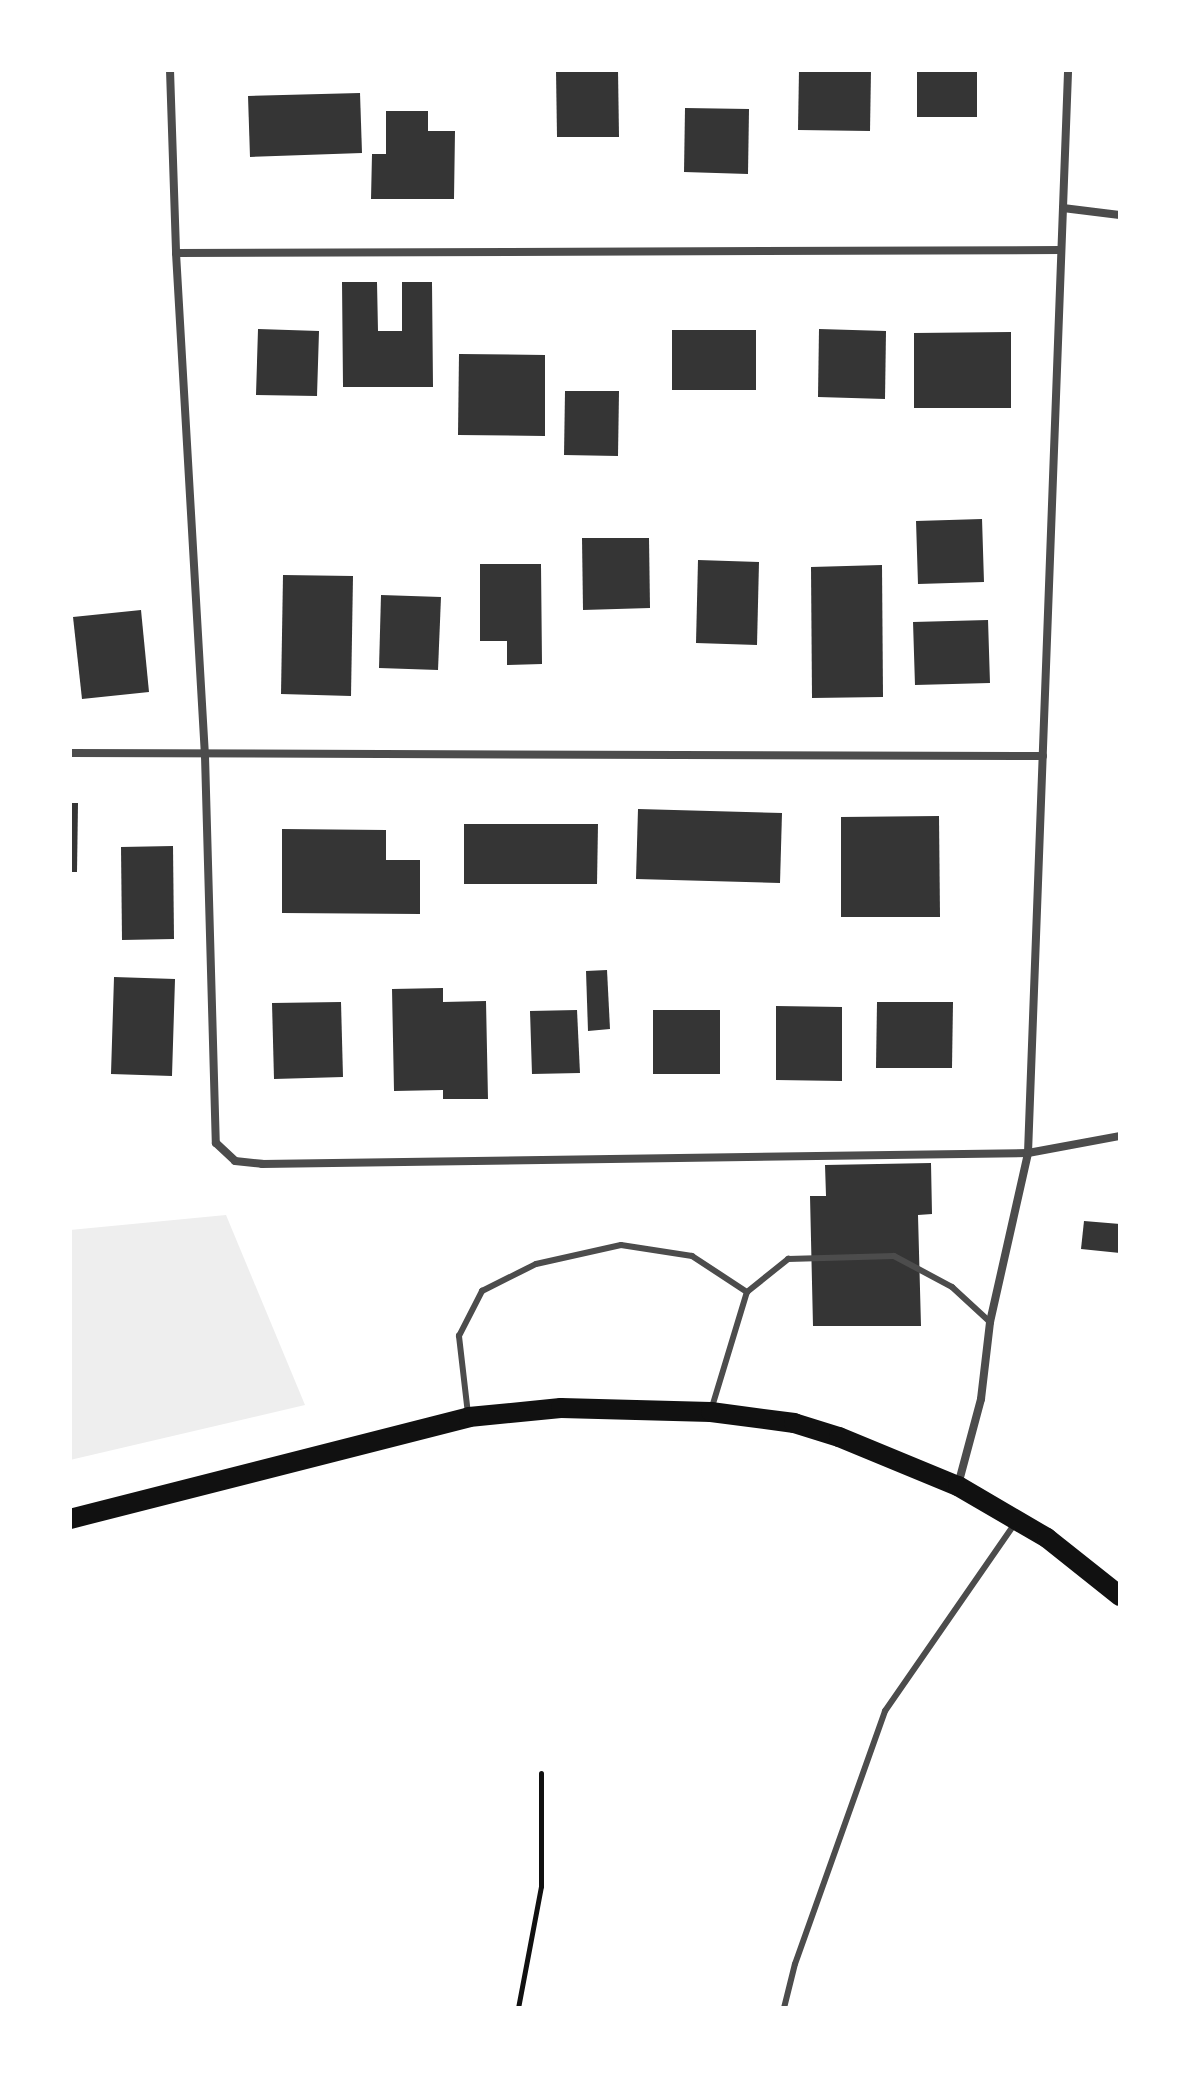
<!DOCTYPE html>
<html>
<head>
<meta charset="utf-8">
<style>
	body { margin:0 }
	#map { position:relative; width:1190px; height:2078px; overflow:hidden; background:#fff; font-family:"Alegreya Sans",sans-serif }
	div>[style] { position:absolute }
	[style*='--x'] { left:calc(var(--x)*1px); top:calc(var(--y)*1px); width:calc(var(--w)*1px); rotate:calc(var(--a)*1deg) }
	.green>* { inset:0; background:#eee }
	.building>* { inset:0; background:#353535 }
	.path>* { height:5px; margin:-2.5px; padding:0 2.5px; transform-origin:2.5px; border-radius:2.5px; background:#111 }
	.service>* { height:6px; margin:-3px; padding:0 3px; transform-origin:3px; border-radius:3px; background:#4c4c4c }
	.minor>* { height:8px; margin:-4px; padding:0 4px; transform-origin:4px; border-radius:4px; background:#4c4c4c }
	.primary>* { height:20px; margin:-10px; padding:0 10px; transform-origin:10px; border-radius:10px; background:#111 }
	span { translate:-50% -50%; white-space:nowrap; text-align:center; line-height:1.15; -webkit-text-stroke:6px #fff; paint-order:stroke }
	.frame { position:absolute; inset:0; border:72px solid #fff; pointer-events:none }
</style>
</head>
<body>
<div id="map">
	<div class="green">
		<i style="clip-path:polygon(226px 1215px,305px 1405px,70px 1460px,70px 1230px)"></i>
	</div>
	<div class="building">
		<i style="clip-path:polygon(556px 70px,618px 70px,619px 137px,557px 137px)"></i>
		<i style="clip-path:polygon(799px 70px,871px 70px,870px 131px,798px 130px)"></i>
		<i style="clip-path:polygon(917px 70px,977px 70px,977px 117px,917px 117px)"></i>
		<i style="clip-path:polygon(360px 93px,362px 153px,250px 157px,248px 96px)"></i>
		<i style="clip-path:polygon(685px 108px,749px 109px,748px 174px,684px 172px)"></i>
		<i style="clip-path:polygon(386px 111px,428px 111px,428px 131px,455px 131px,454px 199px,371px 199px,372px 154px,386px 154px)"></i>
		<i style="clip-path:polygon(342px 282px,377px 282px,378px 331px,402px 331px,402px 282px,432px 282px,433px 387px,343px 387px)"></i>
		<i style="clip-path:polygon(258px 329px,319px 331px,317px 396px,256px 395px)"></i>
		<i style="clip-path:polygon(819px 329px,886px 331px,885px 399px,818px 397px)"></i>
		<i style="clip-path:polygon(672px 330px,756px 330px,756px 390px,672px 390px)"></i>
		<i style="clip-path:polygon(1011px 332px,1011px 408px,914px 408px,914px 333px)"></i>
		<i style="clip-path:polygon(459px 354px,545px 355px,545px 436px,458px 435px)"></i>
		<i style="clip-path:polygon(565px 391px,619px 391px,618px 456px,564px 455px)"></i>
		<i style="clip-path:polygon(982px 519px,984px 582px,918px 584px,916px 521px)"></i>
		<i style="clip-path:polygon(582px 538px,649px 538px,650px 608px,583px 610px)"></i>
		<i style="clip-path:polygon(698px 560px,759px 562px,757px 645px,696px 643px)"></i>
		<i style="clip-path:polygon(480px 564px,541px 564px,542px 664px,507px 665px,507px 641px,480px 641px)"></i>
		<i style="clip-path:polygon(882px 565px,883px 697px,812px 698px,811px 567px)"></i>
		<i style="clip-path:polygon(283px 575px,353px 576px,351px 696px,281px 694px)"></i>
		<i style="clip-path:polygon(381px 595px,441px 597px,438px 670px,379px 668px)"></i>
		<i style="clip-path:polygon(141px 610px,149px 692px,82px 699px,73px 617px)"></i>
		<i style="clip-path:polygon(988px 620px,990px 683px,915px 685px,913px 622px)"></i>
		<i style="clip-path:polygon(70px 803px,78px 803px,77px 872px,70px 872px)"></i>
		<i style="clip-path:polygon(638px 809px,782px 813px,780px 883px,636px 879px)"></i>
		<i style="clip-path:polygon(939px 816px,940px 917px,841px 917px,841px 817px)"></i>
		<i style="clip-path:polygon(464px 824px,598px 824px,597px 884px,464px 884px)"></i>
		<i style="clip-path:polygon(282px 829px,386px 830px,386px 860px,420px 860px,420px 914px,282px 913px)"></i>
		<i style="clip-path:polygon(173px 846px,174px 939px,122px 940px,121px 847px)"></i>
		<i style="clip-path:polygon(607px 970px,610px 1029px,588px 1031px,586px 971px)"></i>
		<i style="clip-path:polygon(114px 977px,175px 979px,172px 1076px,111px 1074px)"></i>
		<i style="clip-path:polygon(443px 988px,443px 1002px,486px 1001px,488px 1099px,443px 1099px,443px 1090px,394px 1091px,392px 989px)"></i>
		<i style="clip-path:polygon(341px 1002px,343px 1077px,274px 1079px,272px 1003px)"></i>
		<i style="clip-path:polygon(877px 1002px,953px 1002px,952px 1068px,876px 1068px)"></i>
		<i style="clip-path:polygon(776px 1006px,842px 1007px,842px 1081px,776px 1080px)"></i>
		<i style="clip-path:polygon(577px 1010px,580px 1073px,532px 1074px,530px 1011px)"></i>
		<i style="clip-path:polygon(653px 1010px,720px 1010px,720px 1074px,653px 1074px)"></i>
		<i style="clip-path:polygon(931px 1163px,932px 1214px,918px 1215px,921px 1326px,813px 1326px,810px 1196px,826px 1196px,825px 1165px)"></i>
		<i style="clip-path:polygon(1084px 1221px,1120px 1224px,1120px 1253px,1081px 1249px)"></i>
	</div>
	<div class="path">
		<i style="--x:518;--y:2008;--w:124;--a:-79.3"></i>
		<i style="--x:541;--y:1886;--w:113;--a:-90"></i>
	</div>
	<div class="service">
		<i style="--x:712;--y:1407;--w:120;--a:-73.1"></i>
		<i style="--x:747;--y:1292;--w:53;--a:-38.8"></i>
		<i style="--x:788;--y:1259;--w:106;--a:-1.6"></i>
		<i style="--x:894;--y:1256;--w:66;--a:28.1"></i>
		<i style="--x:952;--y:1287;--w:52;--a:42.6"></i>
		<i style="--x:468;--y:1414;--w:79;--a:-96.6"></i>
		<i style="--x:459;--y:1336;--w:51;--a:-62.9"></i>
		<i style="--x:482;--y:1291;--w:60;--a:-26.6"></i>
		<i style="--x:536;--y:1264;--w:87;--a:-12.6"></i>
		<i style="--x:621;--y:1245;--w:72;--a:8.8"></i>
		<i style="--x:692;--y:1256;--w:66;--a:33.2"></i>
		<i style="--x:784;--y:2008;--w:45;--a:-76"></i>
		<i style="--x:795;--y:1964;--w:269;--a:-70.4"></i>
		<i style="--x:885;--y:1711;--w:226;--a:-55.3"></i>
	</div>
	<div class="minor">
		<i style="--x:170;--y:70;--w:183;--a:88.1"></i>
		<i style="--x:176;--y:253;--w:504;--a:86.7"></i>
		<i style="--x:205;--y:756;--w:387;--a:88.4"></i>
		<i style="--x:216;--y:1143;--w:26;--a:43"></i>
		<i style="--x:235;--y:1161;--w:27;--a:6"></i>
		<i style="--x:262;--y:1164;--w:766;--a:-0.82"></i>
		<i style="--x:1028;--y:1153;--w:94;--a:-10.5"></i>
		<i style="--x:1063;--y:208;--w:57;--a:7"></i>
		<i style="--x:176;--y:253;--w:885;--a:-0.19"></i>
		<i style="--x:70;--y:753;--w:973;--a:0.18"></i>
		<i style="--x:958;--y:1485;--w:89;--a:-75"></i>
		<i style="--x:981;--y:1399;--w:78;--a:-83.3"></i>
		<i style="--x:990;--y:1322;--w:173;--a:-77.3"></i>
		<i style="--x:1028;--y:1153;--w:1084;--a:-87.88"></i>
	</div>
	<div class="primary">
		<i style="--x:70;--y:1519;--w:412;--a:-14.3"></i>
		<i style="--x:469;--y:1417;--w:92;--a:-5.6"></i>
		<i style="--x:561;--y:1408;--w:150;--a:1.5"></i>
		<i style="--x:711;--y:1412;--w:84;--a:7.5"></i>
		<i style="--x:794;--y:1423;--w:47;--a:17.3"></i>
		<i style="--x:839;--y:1437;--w:129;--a:22.4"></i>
		<i style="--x:958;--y:1486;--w:103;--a:30.3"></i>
		<i style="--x:1047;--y:1538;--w:93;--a:38.5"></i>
	</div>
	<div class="frame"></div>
</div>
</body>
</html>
